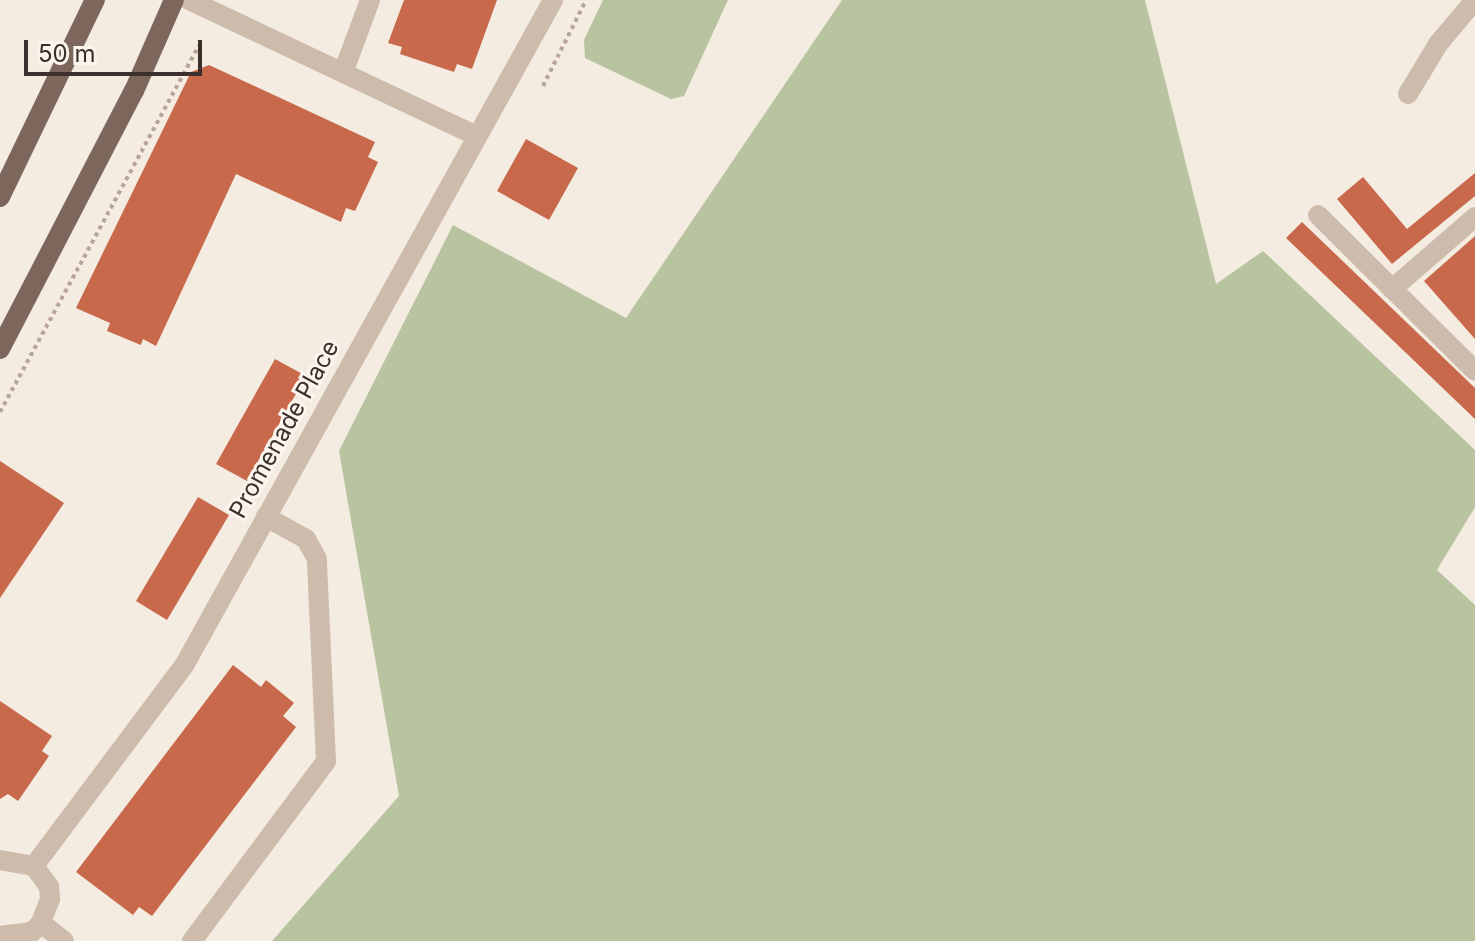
<!DOCTYPE html>
<html>
<head>
<meta charset="utf-8">
<style>
	body { margin:0 }
	#map { position:relative; width:1475px; height:941px; overflow:hidden; background:#f4ebe1; font-family:Inter,sans-serif }
	div>[style] { position:absolute }
	[style*='--x'] { left:calc(var(--x)*1px); top:calc(var(--y)*1px); width:calc(var(--w)*1px); rotate:calc(var(--a)*1deg) }
	.green>* { inset:0; background:#b8c4a0 }
	.building>* { inset:0; background:#c8694b }
	.path>* { height:4px; margin-top:-2px; transform-origin:0; background:repeating-linear-gradient(90deg,#b9a596 0 4px,transparent 0 8px) }
	.minor>* { height:20px; margin:-10px; padding:0 10px; transform-origin:10px; border-radius:10px; background:#cdbbac }
	.major>* { height:20px; margin:-10px; padding:0 10px; transform-origin:10px; border-radius:10px; background:#7d675c }
	span { translate:-50% -50%; white-space:nowrap; text-align:center; line-height:1.15; -webkit-text-stroke:6px #fbf5ee; paint-order:stroke }
	.street-label { font-size:24px; color:#3b302b }
	.scale { position:absolute; left:24px; top:40px; width:178px; height:36px; box-sizing:border-box; border:4px solid #3b302b; border-top:0; padding-left:10px; font-size:24px; line-height:28px; white-space:nowrap; color:#3b302b; -webkit-text-stroke:6px #fbf5ee; paint-order:stroke }
</style>
</head>
<body>
<div id="map">
	<div class="green">
		<i style="clip-path:polygon(603px 0,728px 0,684px 96px,671px 99px,585px 58px,584px 40px)"></i>
		<i style="clip-path:polygon(842px 0,1145px 0,1216px 284px,1263px 251px,1475px 450px,1475px 507px,1437px 570px,1475px 605px,1475px 941px,272px 941px,399px 796px,339px 451px,453px 225px,626px 318px)"></i>
	</div>
	<div class="building">
		<i style="clip-path:polygon(404px 0,497px 0,472px 69px,457px 64px,454px 72px,400px 54px,402px 47px,388px 43px)"></i>
		<i style="clip-path:polygon(209px 65px,375px 142px,368px 157px,378px 162px,355px 211px,346px 208px,341px 222px,236px 174px,156px 346px,143px 339px,141px 345px,107px 331px,110px 323px,76px 308px,191px 72px)"></i>
		<i style="clip-path:polygon(526px 139px,578px 168px,549px 220px,497px 191px)"></i>
		<i style="clip-path:polygon(1475px 173px,1475px 196px,1392px 264px,1337px 199px,1363px 177px,1407px 229px)"></i>
		<i style="clip-path:polygon(1302px 222px,1475px 388px,1475px 419px,1286px 238px)"></i>
		<i style="clip-path:polygon(1475px 236px,1475px 339px,1424px 281px)"></i>
		<i style="clip-path:polygon(275px 359px,306px 376px,247px 481px,216px 464px)"></i>
		<i style="clip-path:polygon(0 461px,64px 503px,0 598px)"></i>
		<i style="clip-path:polygon(198px 497px,229px 515px,167px 620px,136px 601px)"></i>
		<i style="clip-path:polygon(233px 665px,261px 687px,266px 680px,294px 703px,283px 716px,296px 727px,152px 916px,139px 907px,133px 915px,76px 872px)"></i>
		<i style="clip-path:polygon(0 701px,52px 736px,42px 751px,49px 756px,18px 801px,8px 794px,0 799px)"></i>
	</div>
	<div class="path">
		<i style="--x:543;--y:86;--w:96;--a:-63.4"></i>
		<i style="--x:0;--y:412;--w:417;--a:-61.5"></i>
	</div>
	<div class="minor">
		<i style="--x:189;--y:0;--w:316;--a:25.3"></i>
		<i style="--x:343;--y:73;--w:78;--a:-69.7"></i>
		<i style="--x:1408;--y:94;--w:58;--a:-59"></i>
		<i style="--x:1438;--y:44;--w:57;--a:-49.9"></i>
		<i style="--x:1318;--y:215;--w:221;--a:44.8"></i>
		<i style="--x:1392;--y:289;--w:110;--a:-40.9"></i>
		<i style="--x:0;--y:860;--w:35;--a:10"></i>
		<i style="--x:34;--y:866;--w:26;--a:54"></i>
		<i style="--x:49;--y:887;--w:12;--a:85"></i>
		<i style="--x:50;--y:899;--w:26;--a:111"></i>
		<i style="--x:41;--y:923;--w:13;--a:135"></i>
		<i style="--x:32;--y:932;--w:32;--a:173"></i>
		<i style="--x:34;--y:866;--w:252;--a:-53.2"></i>
		<i style="--x:185;--y:664;--w:759;--a:-61"></i>
		<i style="--x:41;--y:923;--w:29;--a:38"></i>
		<i style="--x:192;--y:941;--w:224;--a:-53.3"></i>
		<i style="--x:326;--y:761;--w:202;--a:-92.6"></i>
		<i style="--x:317;--y:559;--w:23;--a:-119"></i>
		<i style="--x:306;--y:539;--w:46;--a:-151.2"></i>
	</div>
	<div class="major">
		<i style="--x:0;--y:197;--w:219;--a:-64.3"></i>
		<i style="--x:0;--y:349;--w:291;--a:-62.6"></i>
		<i style="--x:134;--y:91;--w:99;--a:-66.3"></i>
	</div>
	<div class="street-label">
		<span style="left:284px;top:429px;rotate:-61deg">Promenade Place</span>
	</div>
	<div class="scale">50 m</div>
</div>
</body>
</html>
